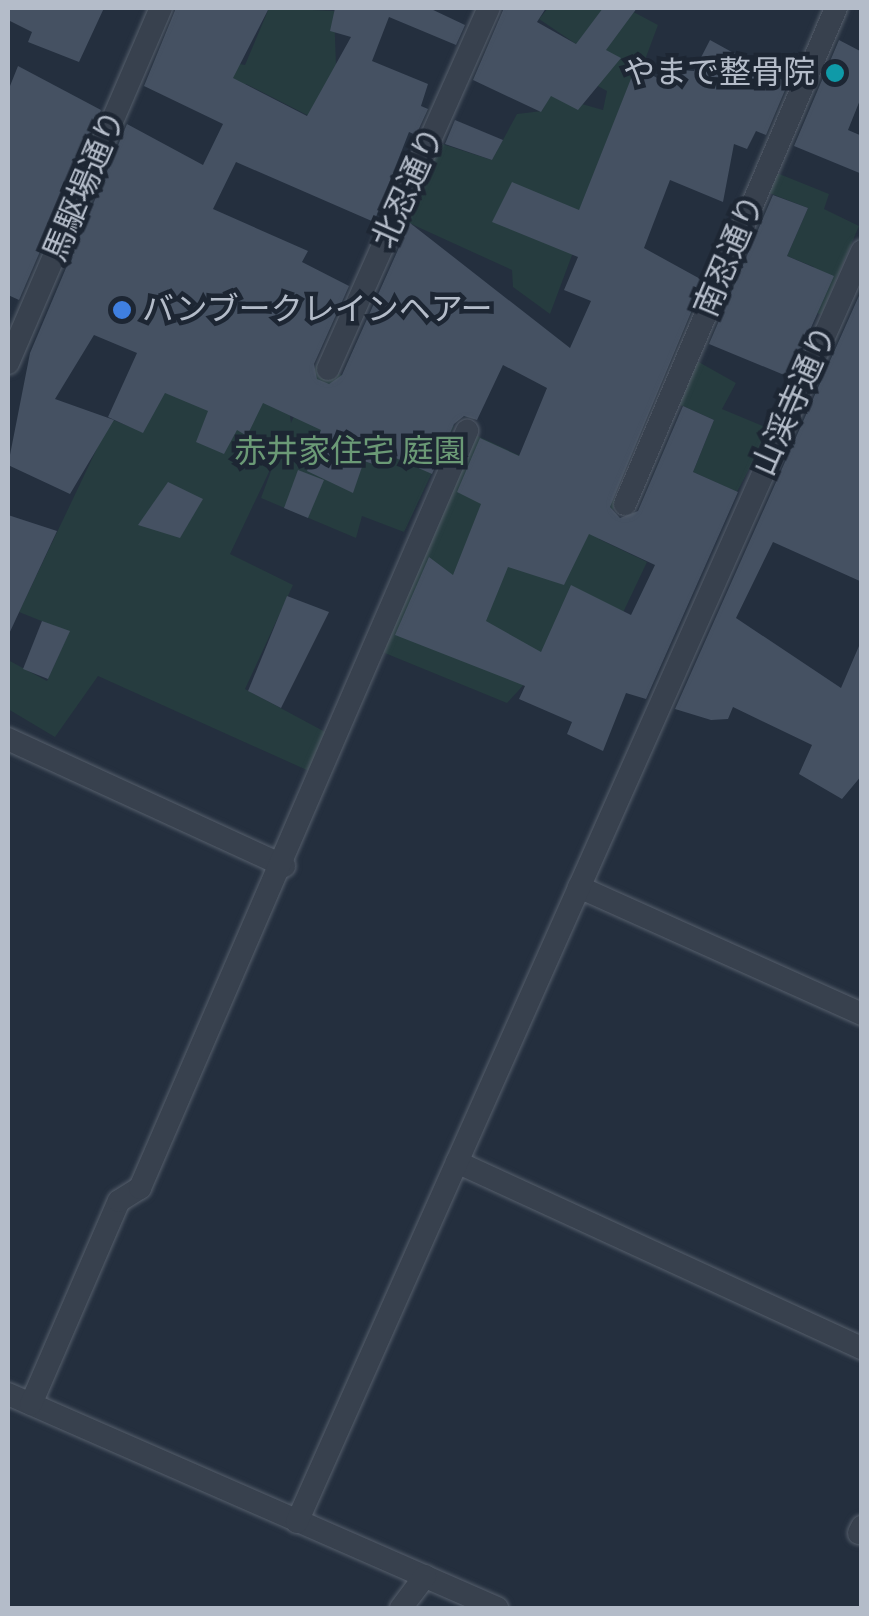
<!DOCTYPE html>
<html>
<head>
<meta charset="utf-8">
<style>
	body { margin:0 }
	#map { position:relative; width:869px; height:1616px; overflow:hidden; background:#242f3e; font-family:Karla,"Noto Sans JP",sans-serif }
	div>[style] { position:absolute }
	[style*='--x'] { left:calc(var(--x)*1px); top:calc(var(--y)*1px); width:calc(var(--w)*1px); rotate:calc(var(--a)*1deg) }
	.green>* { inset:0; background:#263c3f }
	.building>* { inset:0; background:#455162 }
	.roads { filter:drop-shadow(0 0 2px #565f6c) drop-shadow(0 0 2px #565f6c) }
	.minor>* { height:22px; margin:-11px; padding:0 11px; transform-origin:11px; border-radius:11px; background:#38414e }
	.dots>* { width:28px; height:28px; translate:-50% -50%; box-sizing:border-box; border:5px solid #1d2633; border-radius:50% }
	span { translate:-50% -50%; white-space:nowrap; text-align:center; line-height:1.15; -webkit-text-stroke:9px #1d2633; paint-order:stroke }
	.poi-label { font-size:32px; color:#b4bcc9 }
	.right { translate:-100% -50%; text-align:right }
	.left { translate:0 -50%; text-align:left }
	.street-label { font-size:32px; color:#b4bcc9 }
	.park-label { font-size:32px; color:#6b9a76 }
	.frame { position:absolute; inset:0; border:10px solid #b4bcc9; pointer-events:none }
</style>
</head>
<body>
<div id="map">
	<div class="green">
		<i style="clip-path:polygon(269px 8px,334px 11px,336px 65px,309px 116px,246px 84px,231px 113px,223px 61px,245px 65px)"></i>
		<i style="clip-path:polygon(626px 8px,658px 25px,550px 314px,513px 287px,512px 270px,396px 217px,430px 140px,492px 160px,517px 114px,542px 111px,550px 95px,603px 110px,607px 91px,564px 68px,576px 44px,539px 19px,548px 8px)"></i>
		<i style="clip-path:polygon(767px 169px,829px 194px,824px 209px,859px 226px,821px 315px,800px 303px,814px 267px,787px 256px,808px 208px,759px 189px)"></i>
		<i style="clip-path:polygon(688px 356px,736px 383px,722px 409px,770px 429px,737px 492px,693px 472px,714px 420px,669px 400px)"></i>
		<i style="clip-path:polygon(317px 364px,454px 426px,404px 532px,362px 516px,356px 538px,261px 498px,277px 455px,230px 554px,293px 585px,245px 689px,327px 733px,309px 771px,98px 676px,55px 737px,8px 709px,8px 660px,47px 681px,69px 632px,19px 612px,111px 419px,143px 432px,162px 392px,286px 390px,291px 423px)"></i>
		<i style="clip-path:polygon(467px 431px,617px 501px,599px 539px,647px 562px,582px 699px,528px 680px,507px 703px,375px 649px)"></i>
	</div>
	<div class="building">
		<i style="clip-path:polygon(8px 8px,104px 8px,79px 62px,28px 42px,32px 32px,8px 20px)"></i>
		<i style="clip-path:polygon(evenodd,176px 8px,269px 8px,233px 78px,307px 116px,351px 37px,330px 31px,335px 8px,429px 8px,465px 25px,456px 45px,389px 17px,372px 61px,428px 84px,421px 106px,428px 109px,416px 135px,409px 132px,374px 222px,236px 162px,213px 209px,308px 251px,302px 262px,349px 286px,314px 364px,317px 379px,329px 384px,342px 375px,410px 223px,570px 348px,591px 301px,564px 290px,578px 257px,492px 222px,512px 182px,579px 210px,636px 66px,659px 79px,666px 69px,694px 71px,710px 40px,788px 83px,766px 135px,756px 131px,747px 149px,734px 144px,723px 202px,670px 180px,644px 248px,704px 281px,610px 507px,620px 518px,638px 511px,683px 406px,714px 420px,693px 472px,738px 492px,646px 699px,626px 693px,603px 751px,567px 734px,572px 722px,519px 699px,525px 686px,395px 635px,429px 557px,453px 575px,481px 504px,457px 492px,480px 438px,519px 456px,547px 388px,503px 365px,477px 420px,464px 416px,454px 424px,432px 474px,382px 452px,376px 465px,364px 461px,353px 493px,307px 471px,321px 430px,263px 403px,247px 436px,237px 430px,224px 454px,196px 442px,208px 411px,165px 393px,143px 433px,108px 417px,137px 353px,94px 335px,55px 399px,114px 420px,70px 494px,8px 465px,30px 353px,127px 124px,203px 165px,223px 124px,144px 86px,176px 8px,589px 534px,655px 565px,631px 615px,571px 585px,541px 652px,486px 621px,508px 567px,564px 585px,589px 534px)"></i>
		<i style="clip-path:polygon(504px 8px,546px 8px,537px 22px,576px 44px,603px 8px,637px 8px,606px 50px,621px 58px,578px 110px,551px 96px,541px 112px,473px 80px)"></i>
		<i style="clip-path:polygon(839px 40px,862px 52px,862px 95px,848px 130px,862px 136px,862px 174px,794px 146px)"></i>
		<i style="clip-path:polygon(18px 66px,101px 110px,19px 300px,8px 295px,8px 91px)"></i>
		<i style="clip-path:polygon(455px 120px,503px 140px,492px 160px,445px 144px)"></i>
		<i style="clip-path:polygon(773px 195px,808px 208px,787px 256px,834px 276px,789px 377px,709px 344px)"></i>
		<i style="clip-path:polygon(862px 289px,862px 582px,773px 542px,736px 618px,841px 688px,862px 639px,862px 775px,842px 799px,799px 774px,812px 745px,733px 707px,728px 719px,711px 720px,675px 709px)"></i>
		<i style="clip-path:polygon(298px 470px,324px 480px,308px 518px,284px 508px)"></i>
		<i style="clip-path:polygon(168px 482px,203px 499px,180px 538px,138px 525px)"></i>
		<i style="clip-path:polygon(8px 515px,57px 531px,8px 636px)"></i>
		<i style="clip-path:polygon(287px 596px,329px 612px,281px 708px,248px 691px)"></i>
		<i style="clip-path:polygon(42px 621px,70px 631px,48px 679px,23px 669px)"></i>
	</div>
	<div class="roads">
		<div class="minor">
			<i style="--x:8;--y:363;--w:387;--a:-66.7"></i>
			<i style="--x:328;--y:369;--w:395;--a:-66"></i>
			<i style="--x:625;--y:504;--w:539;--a:-66.95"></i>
			<i style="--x:8;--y:739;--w:304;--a:24.7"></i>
			<i style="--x:579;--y:887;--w:310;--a:24.2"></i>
			<i style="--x:457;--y:1162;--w:446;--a:24.7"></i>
			<i style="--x:8;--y:1394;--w:534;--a:23.64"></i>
			<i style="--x:31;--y:1404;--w:221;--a:-66.6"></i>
			<i style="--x:119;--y:1201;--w:25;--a:-32"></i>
			<i style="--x:140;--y:1188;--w:825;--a:-66.64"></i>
			<i style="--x:297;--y:1522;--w:1391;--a:-66.03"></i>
			<i style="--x:859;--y:1533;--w:7;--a:-63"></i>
			<i style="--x:401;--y:1608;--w:40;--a:-53"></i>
		</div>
	</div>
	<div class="dots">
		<i style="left:835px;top:73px;background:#0f9aa8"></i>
		<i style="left:122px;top:310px;background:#3f7fe0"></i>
	</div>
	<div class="poi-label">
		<span class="right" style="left:815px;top:73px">やまで整骨院</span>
		<span class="left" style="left:142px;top:310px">バンブークレインヘアー</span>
	</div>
	<div class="street-label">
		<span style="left:85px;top:186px;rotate:-67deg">馬駆場通り</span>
		<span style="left:409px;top:188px;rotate:-66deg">北忍通り</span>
		<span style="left:730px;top:256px;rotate:-67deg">南忍通り</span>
		<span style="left:795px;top:401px;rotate:-66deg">山渓寺通り</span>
	</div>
	<div class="park-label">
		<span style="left:350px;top:452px">赤井家住宅 庭園</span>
	</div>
	<div class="frame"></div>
</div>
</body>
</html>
